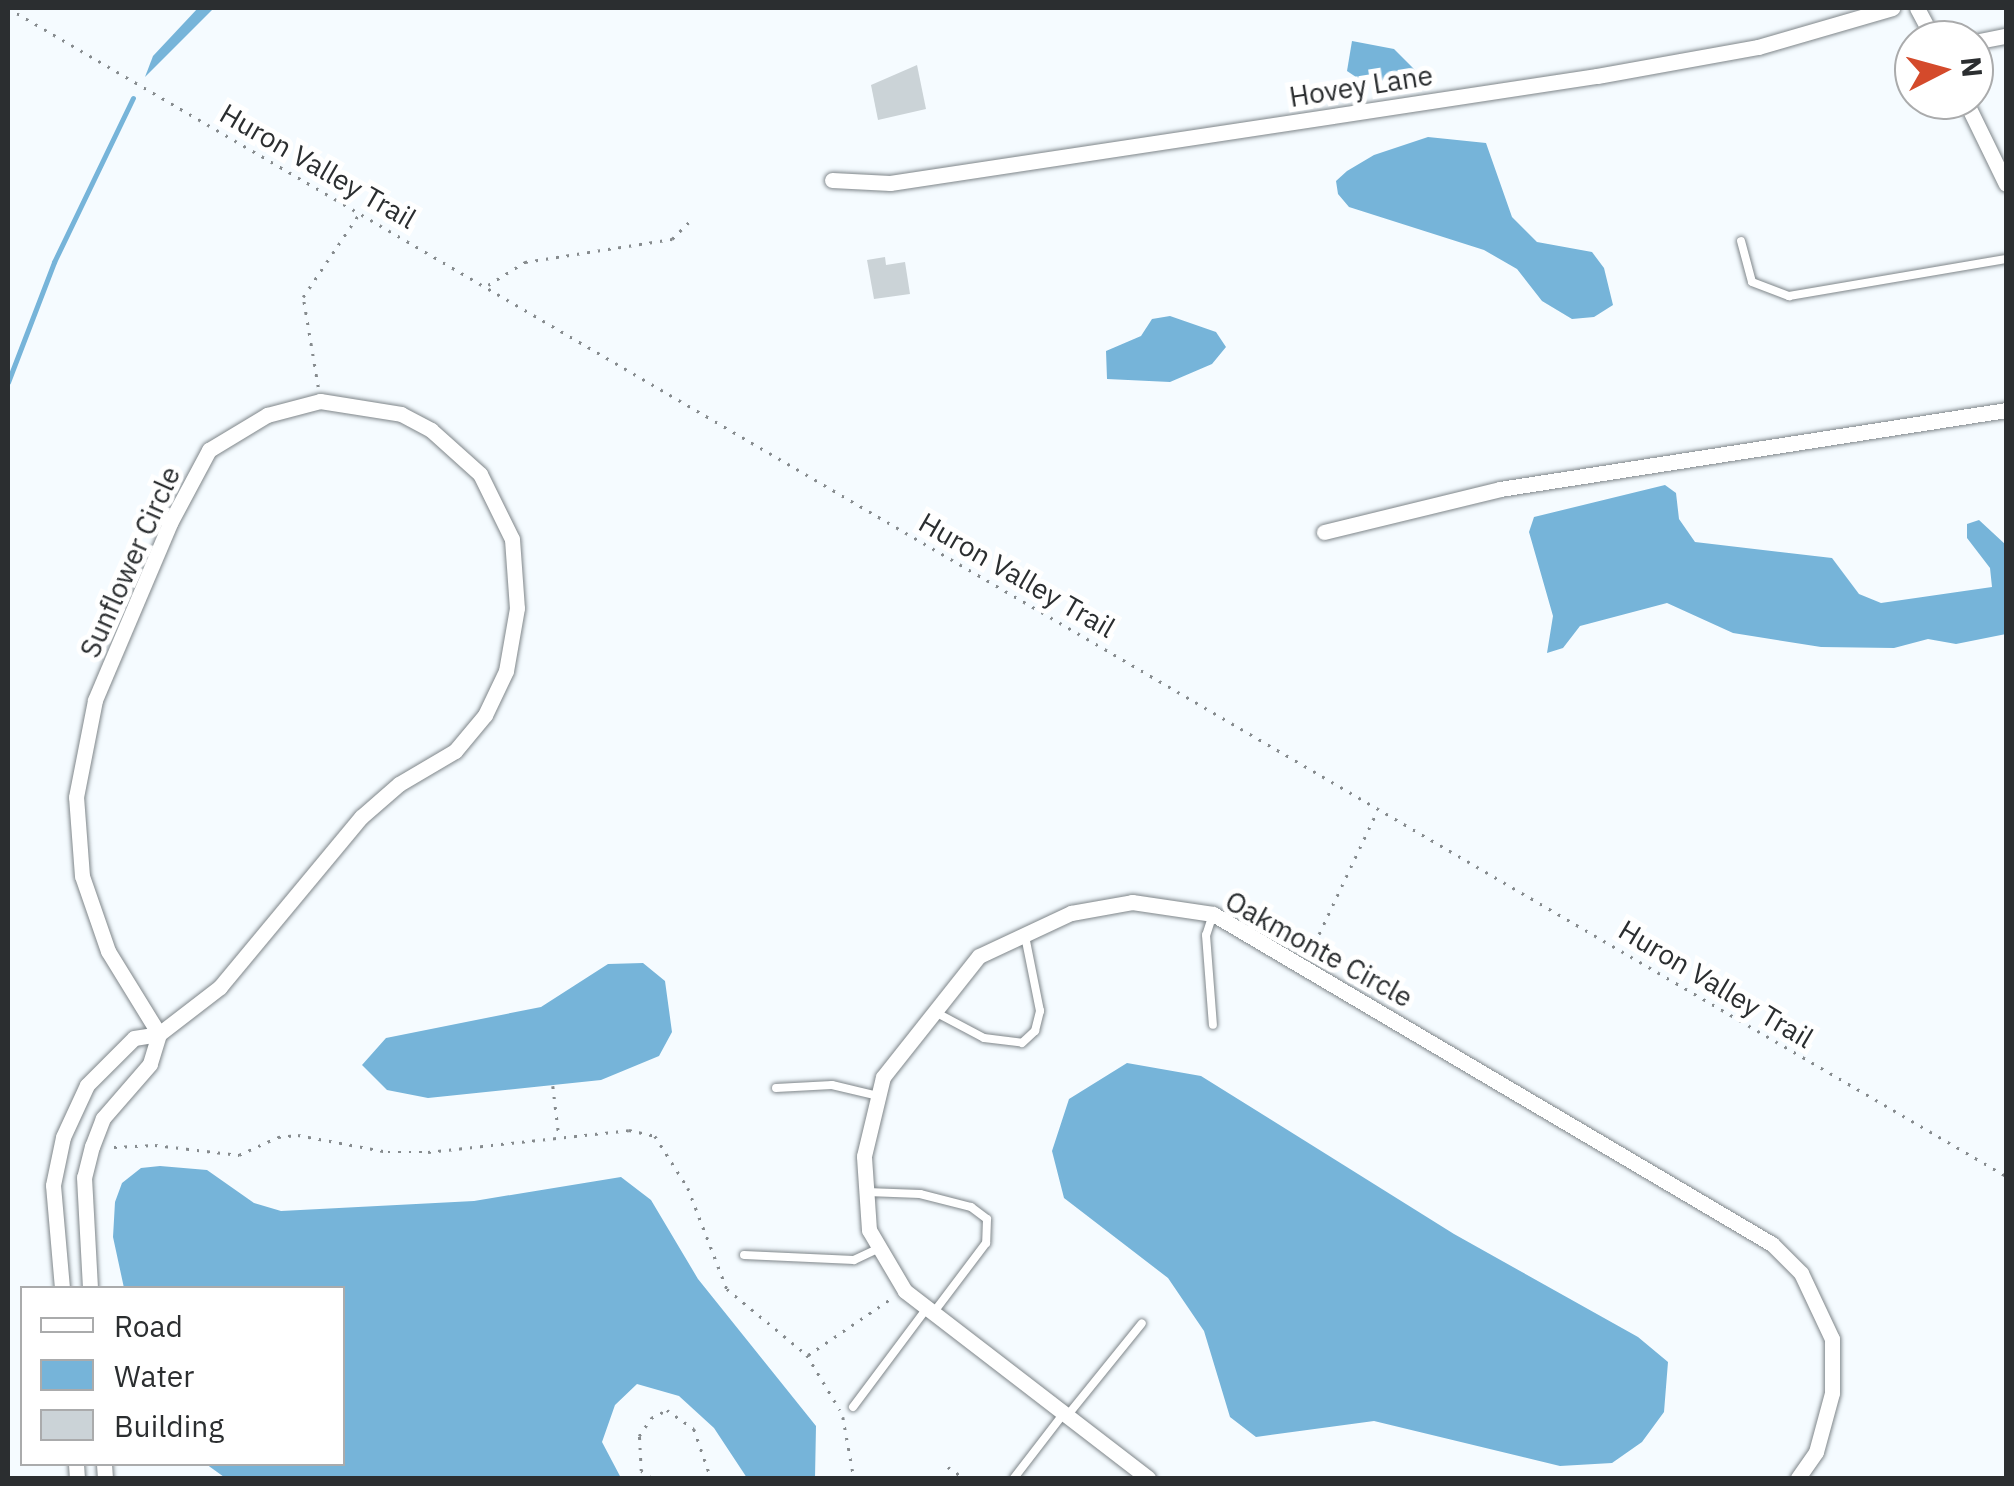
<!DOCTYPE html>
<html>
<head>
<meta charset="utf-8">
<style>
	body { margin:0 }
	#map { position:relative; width:2014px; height:1486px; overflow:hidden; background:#f5fbff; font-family:"IBM Plex Sans",sans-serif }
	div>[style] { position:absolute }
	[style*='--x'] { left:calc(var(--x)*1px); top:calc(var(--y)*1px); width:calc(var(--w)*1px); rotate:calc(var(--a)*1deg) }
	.water>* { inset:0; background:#76b4d9 }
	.stream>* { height:5px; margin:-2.5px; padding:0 2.5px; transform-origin:2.5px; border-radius:2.5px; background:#76b4d9 }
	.building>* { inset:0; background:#cbd3d7 }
	.path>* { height:2.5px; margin-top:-1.25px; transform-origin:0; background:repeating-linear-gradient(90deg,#868b8e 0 2.5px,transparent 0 10.5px) }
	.roads { filter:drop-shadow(0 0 2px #7f868a) drop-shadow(0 0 2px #7f868a) }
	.service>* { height:8px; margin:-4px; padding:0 4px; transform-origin:4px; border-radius:4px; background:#fff }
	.minor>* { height:15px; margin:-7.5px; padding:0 7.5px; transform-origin:7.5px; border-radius:7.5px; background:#fff }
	span { translate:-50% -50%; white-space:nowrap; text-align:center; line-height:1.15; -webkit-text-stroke:10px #fff; paint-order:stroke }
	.street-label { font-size:28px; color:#2b2e30 }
	.frame { position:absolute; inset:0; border:10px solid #2b2e30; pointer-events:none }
	.legend { position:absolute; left:20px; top:1286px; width:325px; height:180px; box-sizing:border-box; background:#fff; border:2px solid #aaabac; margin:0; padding:12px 18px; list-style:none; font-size:30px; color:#2b2e30 }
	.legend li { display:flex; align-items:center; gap:20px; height:50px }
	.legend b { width:50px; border:2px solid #aaabac }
	.north { position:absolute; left:1894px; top:20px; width:100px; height:100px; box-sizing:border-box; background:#fff; border:2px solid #aaabac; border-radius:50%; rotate:84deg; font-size:28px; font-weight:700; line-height:40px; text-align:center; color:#2b2e30 }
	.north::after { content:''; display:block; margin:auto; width:35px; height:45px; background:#d44a2b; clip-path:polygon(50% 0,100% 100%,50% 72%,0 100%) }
</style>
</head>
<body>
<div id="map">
	<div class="water">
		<i style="clip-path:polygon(198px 8px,214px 8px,145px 77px,153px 56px)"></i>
		<i style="clip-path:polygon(1352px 41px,1394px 49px,1425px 80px,1362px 81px,1347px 71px)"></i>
		<i style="clip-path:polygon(1428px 137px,1486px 143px,1512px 217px,1537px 242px,1592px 252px,1604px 268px,1613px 305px,1594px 317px,1572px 319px,1542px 301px,1517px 269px,1484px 250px,1349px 207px,1338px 194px,1336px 181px,1347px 171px,1374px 155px)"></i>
		<i style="clip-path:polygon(1170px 316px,1216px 332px,1226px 347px,1212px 364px,1170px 382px,1107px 379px,1106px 351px,1141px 336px,1152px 319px)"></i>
		<i style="clip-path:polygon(1665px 485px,1676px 493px,1679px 519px,1695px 542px,1832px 558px,1859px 594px,1881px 603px,1992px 587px,1990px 568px,1967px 538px,1967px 524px,1979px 520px,2006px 545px,2006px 634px,1956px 644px,1928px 639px,1894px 648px,1821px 647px,1733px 633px,1667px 603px,1580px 626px,1563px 648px,1547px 653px,1553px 616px,1529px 532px,1534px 517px)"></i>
		<i style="clip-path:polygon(643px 963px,665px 981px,672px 1032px,659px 1056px,601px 1080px,428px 1098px,387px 1090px,362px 1065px,386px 1038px,541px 1007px,608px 964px)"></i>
		<i style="clip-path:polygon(1127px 1063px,1201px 1076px,1454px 1234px,1638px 1337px,1668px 1362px,1664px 1412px,1642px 1442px,1612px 1463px,1560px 1466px,1374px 1421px,1256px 1437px,1230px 1417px,1204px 1331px,1168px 1278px,1064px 1198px,1052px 1151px,1069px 1099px)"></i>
		<i style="clip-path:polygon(160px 1166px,207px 1170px,254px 1203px,281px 1211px,474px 1201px,621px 1177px,651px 1200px,698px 1279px,816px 1426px,815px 1478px,747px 1478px,714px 1428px,679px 1396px,637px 1384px,615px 1405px,602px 1442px,621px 1478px,224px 1477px,206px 1464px,342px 1464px,342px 1288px,124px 1288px,113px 1237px,115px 1202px,122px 1183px,141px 1168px)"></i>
	</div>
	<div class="stream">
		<i style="--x:8;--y:382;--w:129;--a:-69"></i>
		<i style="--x:54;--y:262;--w:182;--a:-64.3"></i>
	</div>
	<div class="building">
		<i style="clip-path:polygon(917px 65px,926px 109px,878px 120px,871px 85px)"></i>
		<i style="clip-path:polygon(885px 257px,886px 265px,905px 262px,910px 294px,874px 299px,867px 260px)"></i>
	</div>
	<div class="path">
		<i style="--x:8;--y:8;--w:2314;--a:30.31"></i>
		<i style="--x:488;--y:285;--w:44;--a:-31.9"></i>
		<i style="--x:525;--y:262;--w:149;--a:-8.9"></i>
		<i style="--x:672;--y:239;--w:25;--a:-45"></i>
		<i style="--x:318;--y:387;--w:91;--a:-99.5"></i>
		<i style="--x:303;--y:297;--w:100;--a:-56"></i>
		<i style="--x:1310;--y:953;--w:157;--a:-64.7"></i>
		<i style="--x:553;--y:1086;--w:50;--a:83.2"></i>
		<i style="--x:114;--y:1147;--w:41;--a:-2.8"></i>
		<i style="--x:155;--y:1145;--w:85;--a:6.8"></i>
		<i style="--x:239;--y:1155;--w:43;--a:-24.8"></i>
		<i style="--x:278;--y:1137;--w:20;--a:-6"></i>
		<i style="--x:298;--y:1135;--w:92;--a:10.7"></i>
		<i style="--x:388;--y:1152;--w:40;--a:0"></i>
		<i style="--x:428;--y:1152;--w:202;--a:-6.2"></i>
		<i style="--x:629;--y:1130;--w:27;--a:13"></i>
		<i style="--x:655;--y:1136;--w:62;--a:57.6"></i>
		<i style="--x:688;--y:1188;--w:108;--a:68.9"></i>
		<i style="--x:727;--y:1289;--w:104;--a:39.5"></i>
		<i style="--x:807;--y:1355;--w:64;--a:59"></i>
		<i style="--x:808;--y:1355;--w:98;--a:-34.2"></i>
		<i style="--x:843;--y:1417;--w:62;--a:79.8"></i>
		<i style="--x:948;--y:1467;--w:19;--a:35"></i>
		<i style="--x:651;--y:1478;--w:12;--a:-145"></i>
		<i style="--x:641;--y:1471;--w:35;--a:-93"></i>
		<i style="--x:639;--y:1436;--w:22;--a:-56"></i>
		<i style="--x:651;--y:1418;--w:18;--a:-27"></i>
		<i style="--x:667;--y:1410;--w:33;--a:35"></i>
		<i style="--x:694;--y:1429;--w:52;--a:70.9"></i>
	</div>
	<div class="roads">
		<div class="service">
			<i style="--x:1741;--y:241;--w:42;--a:75"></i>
			<i style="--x:1752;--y:282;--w:40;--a:21"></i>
			<i style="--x:1789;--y:296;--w:220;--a:-9.7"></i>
			<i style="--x:1213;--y:914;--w:22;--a:108"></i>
			<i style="--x:1206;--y:935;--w:90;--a:85.6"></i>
			<i style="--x:935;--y:1012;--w:55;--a:28"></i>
			<i style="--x:984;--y:1038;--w:38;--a:7"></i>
			<i style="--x:1022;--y:1043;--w:18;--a:-43"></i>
			<i style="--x:1035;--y:1031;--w:21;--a:-76"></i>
			<i style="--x:1040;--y:1011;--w:76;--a:-101.3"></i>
			<i style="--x:776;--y:1088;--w:56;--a:-3.1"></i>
			<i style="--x:832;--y:1085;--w:47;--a:13.4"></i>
			<i style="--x:867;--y:1192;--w:53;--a:2.2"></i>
			<i style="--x:920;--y:1194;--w:53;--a:14.3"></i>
			<i style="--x:971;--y:1207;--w:20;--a:37"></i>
			<i style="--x:987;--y:1219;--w:24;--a:92"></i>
			<i style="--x:986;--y:1243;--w:86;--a:127"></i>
			<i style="--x:744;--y:1255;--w:110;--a:2.6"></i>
			<i style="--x:854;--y:1260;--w:29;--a:-25"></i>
			<i style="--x:853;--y:1407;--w:124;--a:-53.2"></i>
			<i style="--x:1067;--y:1416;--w:119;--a:-51.1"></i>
			<i style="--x:1014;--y:1478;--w:82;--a:-52.4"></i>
		</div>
		<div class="minor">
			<i style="--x:1917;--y:8;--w:36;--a:62"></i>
			<i style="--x:1974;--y:42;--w:33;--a:-11"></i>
			<i style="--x:1965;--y:100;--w:93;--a:64"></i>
			<i style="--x:832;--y:180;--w:58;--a:3"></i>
			<i style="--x:890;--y:183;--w:715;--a:-8.61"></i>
			<i style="--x:1597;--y:76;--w:164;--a:-10.2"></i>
			<i style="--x:1758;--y:47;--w:140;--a:-16.2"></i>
			<i style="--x:320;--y:401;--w:82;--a:9.1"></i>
			<i style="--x:401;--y:414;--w:34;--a:28"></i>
			<i style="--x:431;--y:430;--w:66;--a:41.9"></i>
			<i style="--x:480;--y:474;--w:72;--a:63.8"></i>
			<i style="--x:512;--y:539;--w:69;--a:85.9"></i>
			<i style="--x:517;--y:608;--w:64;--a:99.9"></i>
			<i style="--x:506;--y:671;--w:49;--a:115.5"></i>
			<i style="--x:485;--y:715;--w:47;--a:129.8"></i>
			<i style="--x:455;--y:751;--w:65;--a:149.5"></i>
			<i style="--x:399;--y:784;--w:50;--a:139"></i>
			<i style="--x:361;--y:817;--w:221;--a:129.7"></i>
			<i style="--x:220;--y:987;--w:77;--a:142.4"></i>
			<i style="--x:159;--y:1034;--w:97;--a:-121.6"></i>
			<i style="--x:108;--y:951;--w:79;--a:-109.1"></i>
			<i style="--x:82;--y:876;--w:79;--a:-94.3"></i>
			<i style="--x:76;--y:797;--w:99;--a:-78.9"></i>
			<i style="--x:95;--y:700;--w:192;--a:-67"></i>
			<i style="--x:170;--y:523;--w:83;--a:-61.9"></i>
			<i style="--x:209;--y:450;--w:68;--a:-31.1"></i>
			<i style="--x:267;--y:415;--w:55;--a:-14.8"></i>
			<i style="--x:1324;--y:532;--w:181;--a:-13.7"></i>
			<i style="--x:1500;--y:489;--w:512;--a:-8.87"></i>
			<i style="--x:62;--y:1288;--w:103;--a:-95"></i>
			<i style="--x:53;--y:1185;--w:49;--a:-78.2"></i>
			<i style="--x:63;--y:1137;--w:57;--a:-65.2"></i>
			<i style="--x:87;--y:1085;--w:66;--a:-45"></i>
			<i style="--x:134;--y:1038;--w:25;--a:-9"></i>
			<i style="--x:159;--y:1034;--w:31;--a:107"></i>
			<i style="--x:150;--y:1064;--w:72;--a:131"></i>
			<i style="--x:103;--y:1118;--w:30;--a:111"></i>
			<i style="--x:92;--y:1146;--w:32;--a:104"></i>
			<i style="--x:84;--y:1177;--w:111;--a:86.9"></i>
			<i style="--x:76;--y:1464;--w:14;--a:86"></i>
			<i style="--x:104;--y:1464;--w:14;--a:86"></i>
			<i style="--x:1148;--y:1478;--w:307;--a:-142.4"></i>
			<i style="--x:905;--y:1291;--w:71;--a:-120.5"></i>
			<i style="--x:869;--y:1230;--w:74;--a:-93.9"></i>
			<i style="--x:864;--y:1156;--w:81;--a:-76.5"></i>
			<i style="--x:883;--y:1077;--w:154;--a:-51.6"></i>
			<i style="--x:979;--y:956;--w:102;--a:-25.1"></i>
			<i style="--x:1071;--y:913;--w:62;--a:-10.2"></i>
			<i style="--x:1132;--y:902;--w:82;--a:8.4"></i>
			<i style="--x:1213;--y:914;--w:649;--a:30.56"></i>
			<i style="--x:1772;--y:1244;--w:41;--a:45"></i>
			<i style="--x:1801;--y:1273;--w:73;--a:64.8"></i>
			<i style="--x:1832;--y:1339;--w:54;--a:90"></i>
			<i style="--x:1832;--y:1393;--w:61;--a:105.2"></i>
			<i style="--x:1816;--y:1452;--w:32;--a:125"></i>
		</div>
	</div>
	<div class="street-label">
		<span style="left:1361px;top:86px;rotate:-9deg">Hovey Lane</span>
		<span style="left:318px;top:166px;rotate:30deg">Huron Valley Trail</span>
		<span style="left:130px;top:562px;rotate:-66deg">Sunflower Circle</span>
		<span style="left:1017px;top:575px;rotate:30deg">Huron Valley Trail</span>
		<span style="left:1319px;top:949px;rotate:29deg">Oakmonte Circle</span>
		<span style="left:1716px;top:984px;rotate:31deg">Huron Valley Trail</span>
	</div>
	<div class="frame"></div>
	<ul class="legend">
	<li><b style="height:12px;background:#fff"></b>Road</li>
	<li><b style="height:28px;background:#76b4d9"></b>Water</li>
	<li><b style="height:28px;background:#cbd3d7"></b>Building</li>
	</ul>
	<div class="north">N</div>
</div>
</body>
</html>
